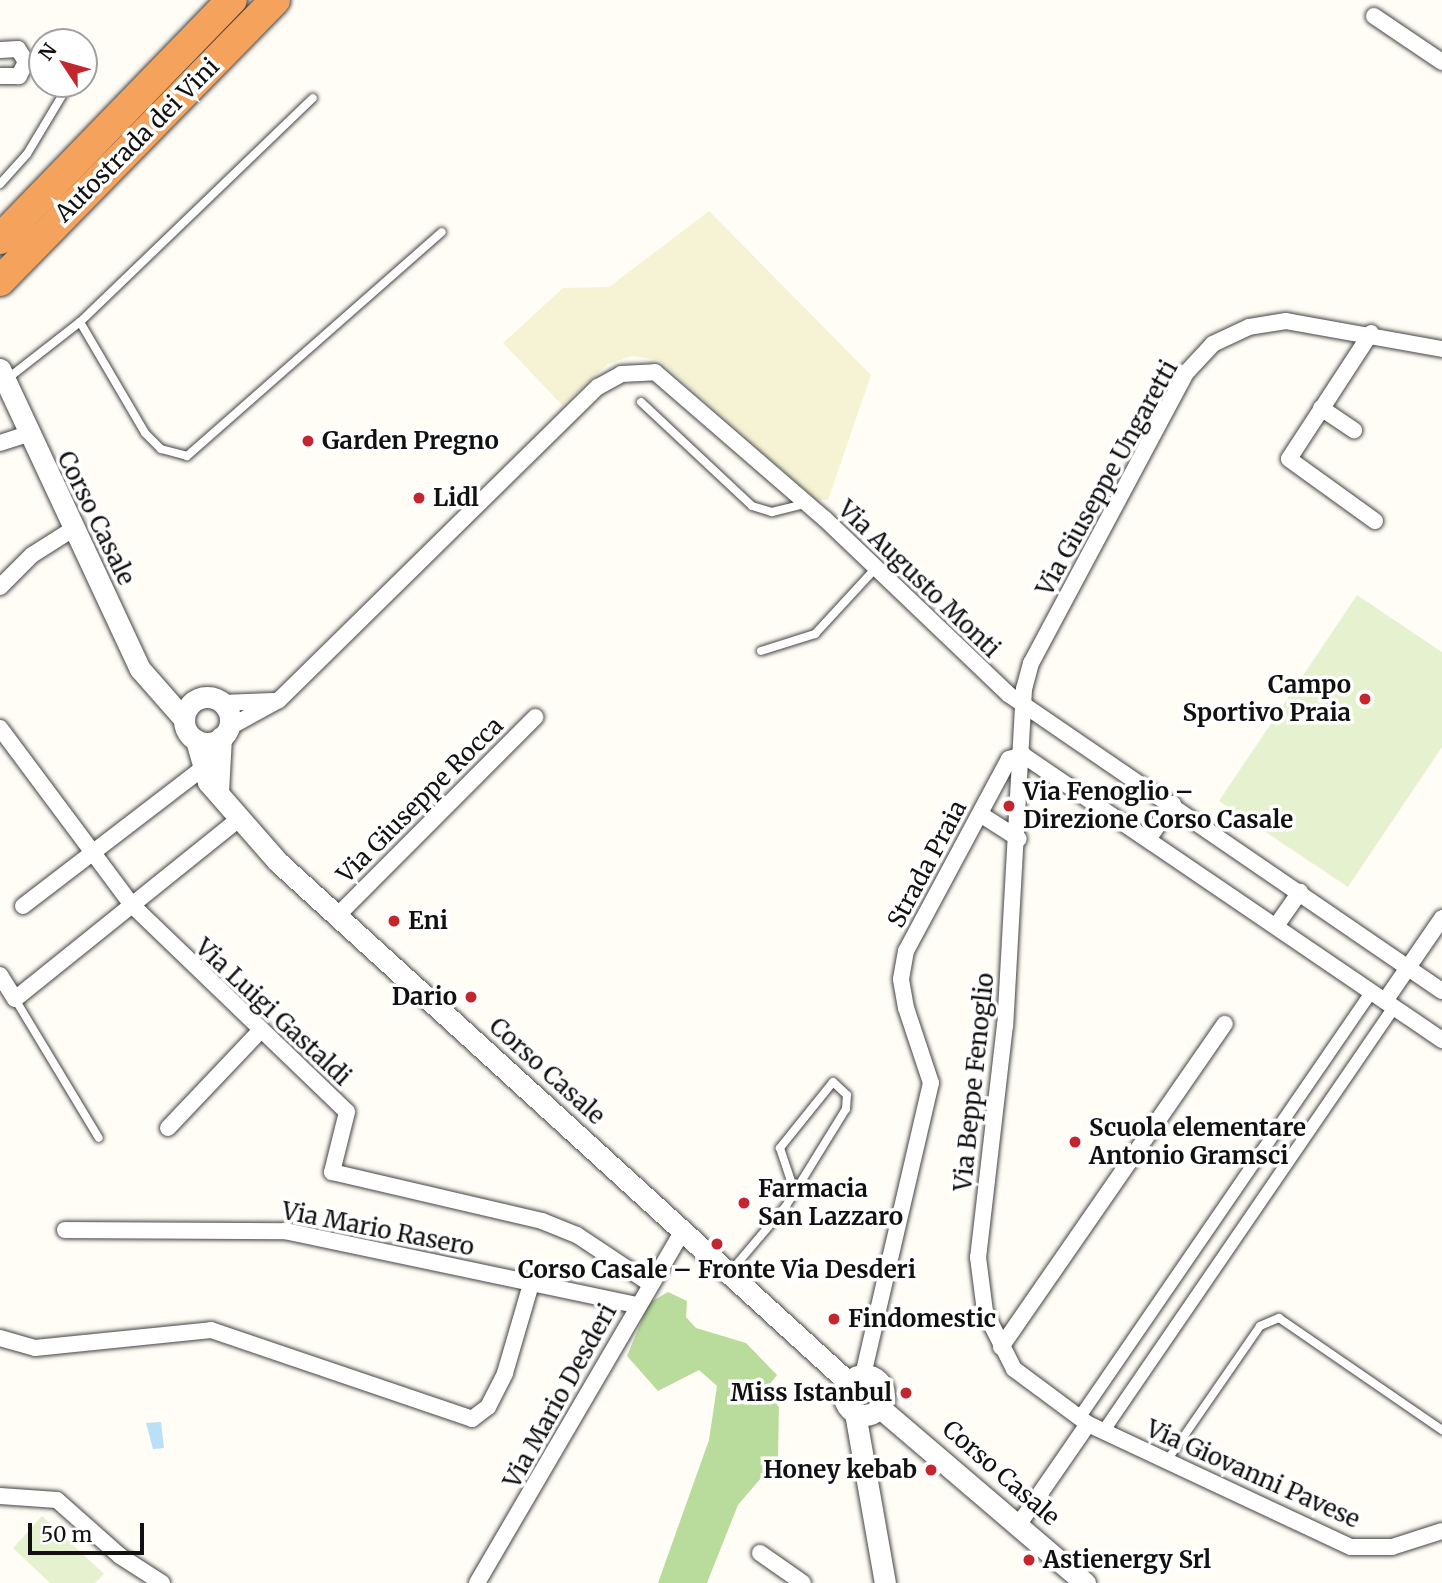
<!DOCTYPE html>
<html>
<head>
<meta charset="utf-8">
<style>
	body { margin:0 }
	#map { position:relative; width:1442px; height:1583px; overflow:hidden; background:#fffdf5; font-family:Merriweather,serif }
	div>[style] { position:absolute }
	[style*='--x'] { left:calc(var(--x)*1px); top:calc(var(--y)*1px); width:calc(var(--w)*1px); rotate:calc(var(--a)*1deg) }
	.farmland>* { inset:0; background:#f6f3d4 }
	.forest>* { inset:0; background:#b9dc9c }
	.pitch>* { inset:0; background:#e6f2cf }
	.water>* { inset:0; background:#b9e0f7 }
	.roads { filter:drop-shadow(0 0 2px #444) drop-shadow(0 0 2px #444) }
	.service>* { height:8px; margin:-4px; padding:0 4px; transform-origin:4px; border-radius:4px; background:#fff }
	.pedestrian>* { height:12px; margin:-6px; padding:0 6px; transform-origin:6px; border-radius:6px; background:#fff }
	.minor>* { height:16px; margin:-8px; padding:0 8px; transform-origin:8px; border-radius:8px; background:#fff }
	.tertiary>* { height:21px; margin:-10.5px; padding:0 10.5px; transform-origin:10.5px; border-radius:10.5px; background:#fff }
	.tertiary>.ring { margin:-10.5px; padding:0; box-sizing:content-box; background:none; border:21px solid #fff; border-radius:50% }
	.motorway>* { height:30px; margin:-15px; padding:0 15px; transform-origin:15px; border-radius:15px; background:#f5a25d }
	.dots>* { width:19px; height:19px; translate:-50% -50%; box-sizing:border-box; border:4px solid #fff; border-radius:50% }
	span { translate:-50% -50%; white-space:nowrap; text-align:center; line-height:1.15; -webkit-text-stroke:7px #fff; paint-order:stroke }
	.street-label { font-size:24px; color:#111 }
	.poi-label { font-size:24px; color:#111; font-weight:700 }
	.left { translate:0 -50%; text-align:left }
	.right { translate:-100% -50%; text-align:right }
	.north { position:absolute; left:28px; top:28px; width:70px; height:70px; box-sizing:border-box; background:#fff; border:2px solid #a0a0a0; border-radius:50%; rotate:306deg; font-size:19px; font-weight:700; line-height:28px; text-align:center; color:#111 }
	.north::after { content:''; display:block; margin:auto; width:24px; height:32px; background:#c4262e; clip-path:polygon(50% 0,100% 100%,50% 72%,0 100%) }
	.scale { position:absolute; left:28px; top:1523px; width:116px; height:32px; box-sizing:border-box; border:4px solid #111; border-top:0; padding-left:9px; font-size:21px; line-height:24px; white-space:nowrap; color:#111; -webkit-text-stroke:5px #fff; paint-order:stroke }
</style>
</head>
<body>
<div id="map">
	<div class="farmland">
		<i style="clip-path:polygon(709px 211px,871px 375px,828px 500px,816px 500px,659px 360px,632px 356px,608px 364px,562px 405px,503px 343px,563px 288px,609px 287px)"></i>
	</div>
	<div class="forest">
		<i style="clip-path:polygon(668px 1292px,687px 1301px,686px 1317px,696px 1328px,746px 1343px,777px 1375px,765px 1390px,779px 1407px,778px 1458px,738px 1505px,707px 1583px,658px 1583px,709px 1440px,717px 1386px,699px 1370px,658px 1391px,627px 1356px,649px 1303px)"></i>
	</div>
	<div class="pitch">
		<i style="clip-path:polygon(1357px 595px,1442px 652px,1442px 747px,1348px 887px,1219px 801px)"></i>
		<i style="clip-path:polygon(42px 1516px,104px 1574px,95px 1583px,50px 1583px,13px 1548px)"></i>
	</div>
	<div class="water">
		<i style="clip-path:polygon(161px 1422px,164px 1448px,153px 1449px,146px 1423px)"></i>
	</div>
	<div class="roads">
		<div class="service">
			<i style="--x:0;--y:184;--w:40;--a:-48"></i>
			<i style="--x:27;--y:154;--w:82;--a:-59"></i>
			<i style="--x:80;--y:322;--w:323;--a:-43.9"></i>
			<i style="--x:7;--y:379;--w:93;--a:-38"></i>
			<i style="--x:80;--y:322;--w:129;--a:59.6"></i>
			<i style="--x:145;--y:433;--w:23;--a:45"></i>
			<i style="--x:161;--y:449;--w:27;--a:15"></i>
			<i style="--x:187;--y:456;--w:339;--a:-41.3"></i>
			<i style="--x:641;--y:402;--w:152;--a:43.1"></i>
			<i style="--x:752;--y:506;--w:21;--a:17"></i>
			<i style="--x:772;--y:512;--w:36;--a:-14"></i>
			<i style="--x:761;--y:651;--w:57;--a:-17.5"></i>
			<i style="--x:815;--y:634;--w:88;--a:-47.3"></i>
			<i style="--x:15;--y:999;--w:162;--a:58.9"></i>
			<i style="--x:730;--y:1272;--w:87;--a:-49.7"></i>
			<i style="--x:786;--y:1206;--w:114;--a:-58.3"></i>
			<i style="--x:846;--y:1109;--w:14;--a:-86"></i>
			<i style="--x:847;--y:1095;--w:19;--a:-137"></i>
			<i style="--x:833;--y:1082;--w:85;--a:128.8"></i>
			<i style="--x:780;--y:1148;--w:44;--a:71.6"></i>
			<i style="--x:1166;--y:1462;--w:165;--a:-55.3"></i>
			<i style="--x:1260;--y:1326;--w:21;--a:-23"></i>
			<i style="--x:1279;--y:1318;--w:198;--a:34.5"></i>
		</div>
		<div class="pedestrian">
			<i style="--x:1079;--y:1418;--w:518;--a:-55.54"></i>
			<i style="--x:1103;--y:1432;--w:515;--a:-55.6"></i>
		</div>
		<div class="minor">
			<i style="--x:1374;--y:16;--w:82;--a:34.1"></i>
			<i style="--x:0;--y:50;--w:18;--a:-3"></i>
			<i style="--x:18;--y:49;--w:15;--a:58"></i>
			<i style="--x:26;--y:62;--w:16;--a:117"></i>
			<i style="--x:19;--y:76;--w:19;--a:180"></i>
			<i style="--x:1371;--y:333;--w:150;--a:123.1"></i>
			<i style="--x:1289;--y:459;--w:106;--a:35.8"></i>
			<i style="--x:1442;--y:349;--w:158;--a:-169.8"></i>
			<i style="--x:1286;--y:321;--w:37;--a:171"></i>
			<i style="--x:1249;--y:327;--w:40;--a:155"></i>
			<i style="--x:1213;--y:344;--w:40;--a:133"></i>
			<i style="--x:1186;--y:373;--w:329;--a:118.1"></i>
			<i style="--x:1031;--y:663;--w:27;--a:105"></i>
			<i style="--x:1024;--y:689;--w:337;--a:93.2"></i>
			<i style="--x:1005;--y:1025;--w:234;--a:96.6"></i>
			<i style="--x:978;--y:1257;--w:55;--a:82.7"></i>
			<i style="--x:985;--y:1312;--w:64;--a:63"></i>
			<i style="--x:1014;--y:1369;--w:92;--a:36.6"></i>
			<i style="--x:1088;--y:1424;--w:290;--a:25.1"></i>
			<i style="--x:1351;--y:1547;--w:41;--a:0"></i>
			<i style="--x:1392;--y:1547;--w:52;--a:-17.7"></i>
			<i style="--x:1321;--y:408;--w:40;--a:34"></i>
			<i style="--x:0;--y:443;--w:28;--a:-18"></i>
			<i style="--x:0;--y:587;--w:45;--a:-45"></i>
			<i style="--x:32;--y:555;--w:49;--a:-32.4"></i>
			<i style="--x:222;--y:703;--w:51;--a:-2.2"></i>
			<i style="--x:0;--y:728;--w:221;--a:53.3"></i>
			<i style="--x:132;--y:905;--w:298;--a:43.9"></i>
			<i style="--x:347;--y:1112;--w:62;--a:104"></i>
			<i style="--x:332;--y:1172;--w:216;--a:13.1"></i>
			<i style="--x:542;--y:1221;--w:38;--a:22"></i>
			<i style="--x:577;--y:1235;--w:87;--a:33.7"></i>
			<i style="--x:228;--y:728;--w:58;--a:-28.8"></i>
			<i style="--x:279;--y:700;--w:447;--a:-44.5"></i>
			<i style="--x:598;--y:387;--w:26;--a:-29"></i>
			<i style="--x:621;--y:374;--w:34;--a:-3"></i>
			<i style="--x:655;--y:372;--w:225;--a:40.9"></i>
			<i style="--x:825;--y:519;--w:253;--a:43.7"></i>
			<i style="--x:1008;--y:694;--w:526;--a:34.39"></i>
			<i style="--x:980;--y:814;--w:46;--a:32.7"></i>
			<i style="--x:1148;--y:839;--w:43;--a:-54.5"></i>
			<i style="--x:23;--y:906;--w:227;--a:-37.5"></i>
			<i style="--x:337;--y:916;--w:281;--a:-45.1"></i>
			<i style="--x:1276;--y:926;--w:42;--a:-54.8"></i>
			<i style="--x:0;--y:975;--w:28;--a:58"></i>
			<i style="--x:15;--y:999;--w:287;--a:-38.8"></i>
			<i style="--x:1385;--y:1001;--w:101;--a:-55.5"></i>
			<i style="--x:168;--y:1128;--w:134;--a:-46.5"></i>
			<i style="--x:65;--y:1230;--w:220;--a:0.3"></i>
			<i style="--x:285;--y:1231;--w:359;--a:11.9"></i>
			<i style="--x:0;--y:1338;--w:36;--a:16"></i>
			<i style="--x:35;--y:1348;--w:177;--a:-5.8"></i>
			<i style="--x:211;--y:1330;--w:276;--a:18.8"></i>
			<i style="--x:472;--y:1419;--w:20;--a:-37"></i>
			<i style="--x:488;--y:1407;--w:38;--a:-63"></i>
			<i style="--x:505;--y:1373;--w:93;--a:-73.7"></i>
			<i style="--x:1001;--y:1347;--w:393;--a:-55.3"></i>
			<i style="--x:863;--y:1375;--w:300;--a:-76.9"></i>
			<i style="--x:931;--y:1083;--w:79;--a:-108.4"></i>
			<i style="--x:906;--y:1008;--w:29;--a:-100"></i>
			<i style="--x:901;--y:979;--w:28;--a:-80"></i>
			<i style="--x:906;--y:951;--w:218;--a:-61.8"></i>
			<i style="--x:1009;--y:759;--w:15;--a:-16"></i>
			<i style="--x:1023;--y:755;--w:507;--a:34.22"></i>
			<i style="--x:0;--y:1496;--w:57;--a:4"></i>
			<i style="--x:57;--y:1500;--w:84;--a:41.6"></i>
			<i style="--x:120;--y:1556;--w:50;--a:32.7"></i>
			<i style="--x:1019;--y:1524;--w:121;--a:-55.4"></i>
			<i style="--x:760;--y:1553;--w:52;--a:34.9"></i>
			<i style="--x:477;--y:1583;--w:409;--a:-59.7"></i>
		</div>
		<div class="tertiary">
			<i style="--x:0;--y:369;--w:331;--a:65"></i>
			<i style="--x:140;--y:669;--w:67;--a:48.7"></i>
			<i class="ring" style="left:184px;top:697px;width:25px;height:25px"></i>
			<i style="--x:196;--y:740;--w:44;--a:74.1"></i>
			<i style="--x:208;--y:782;--w:106;--a:48.8"></i>
			<i style="--x:278;--y:862;--w:772;--a:42.37"></i>
			<i style="--x:218;--y:792;--w:55;--a:-86.9"></i>
			<i class="ring" style="left:844px;top:1375px;width:19px;height:19px"></i>
			<i style="--x:879;--y:1407;--w:271;--a:40.5"></i>
			<i style="--x:855;--y:1413;--w:173;--a:80"></i>
		</div>
		<div class="motorway">
			<i style="--x:0;--y:239;--w:333;--a:-45.9"></i>
			<i style="--x:0;--y:281;--w:393;--a:-45.6"></i>
		</div>
	</div>
	<div class="dots">
		<i style="left:308px;top:441px;background:#c4262e"></i>
		<i style="left:419px;top:498px;background:#c4262e"></i>
		<i style="left:1365px;top:699px;background:#c4262e"></i>
		<i style="left:1009px;top:806px;background:#c4262e"></i>
		<i style="left:394px;top:921px;background:#c4262e"></i>
		<i style="left:471px;top:997px;background:#c4262e"></i>
		<i style="left:1075px;top:1142px;background:#c4262e"></i>
		<i style="left:744px;top:1203px;background:#c4262e"></i>
		<i style="left:717px;top:1244px;background:#c4262e"></i>
		<i style="left:834px;top:1319px;background:#c4262e"></i>
		<i style="left:906px;top:1393px;background:#c4262e"></i>
		<i style="left:931px;top:1470px;background:#c4262e"></i>
		<i style="left:1029px;top:1560px;background:#c4262e"></i>
	</div>
	<div class="street-label">
		<span style="left:137px;top:140px;rotate:-45deg">Autostrada dei Vini</span>
		<span style="left:1107px;top:478px;rotate:-61deg">Via Giuseppe Ungaretti</span>
		<span style="left:96px;top:518px;rotate:64deg">Corso Casale</span>
		<span style="left:919px;top:579px;rotate:44deg">Via Augusto Monti</span>
		<span style="left:420px;top:800px;rotate:-45deg">Via Giuseppe Rocca</span>
		<span style="left:927px;top:864px;rotate:-62deg">Strada Praia</span>
		<span style="left:273px;top:1012px;rotate:43deg">Via Luigi Gastaldi</span>
		<span style="left:547px;top:1071px;rotate:42deg">Corso Casale</span>
		<span style="left:974px;top:1082px;rotate:-84deg">Via Beppe Fenoglio</span>
		<span style="left:378px;top:1229px;rotate:11deg">Via Mario Rasero</span>
		<span style="left:560px;top:1396px;rotate:-61deg">Via Mario Desderi</span>
		<span style="left:1001px;top:1473px;rotate:41deg">Corso Casale</span>
		<span style="left:1253px;top:1474px;rotate:24deg">Via Giovanni Pavese</span>
	</div>
	<div class="poi-label">
		<span class="left" style="left:322px;top:441px">Garden Pregno</span>
		<span class="left" style="left:433px;top:498px">Lidl</span>
		<span class="right" style="left:1351px;top:699px">Campo<br>Sportivo Praia</span>
		<span class="left" style="left:1023px;top:806px">Via Fenoglio –<br>Direzione Corso Casale</span>
		<span class="left" style="left:408px;top:921px">Eni</span>
		<span class="right" style="left:457px;top:997px">Dario</span>
		<span class="left" style="left:1089px;top:1142px">Scuola elementare<br>Antonio Gramsci</span>
		<span class="left" style="left:758px;top:1203px">Farmacia<br>San Lazzaro</span>
		<span style="left:717px;top:1270px">Corso Casale – Fronte Via Desderi</span>
		<span class="left" style="left:848px;top:1319px">Findomestic</span>
		<span class="right" style="left:892px;top:1393px">Miss Istanbul</span>
		<span class="right" style="left:917px;top:1470px">Honey kebab</span>
		<span class="left" style="left:1043px;top:1560px">Astienergy Srl</span>
	</div>
	<div class="north">N</div>
	<div class="scale">50 m</div>
</div>
</body>
</html>
